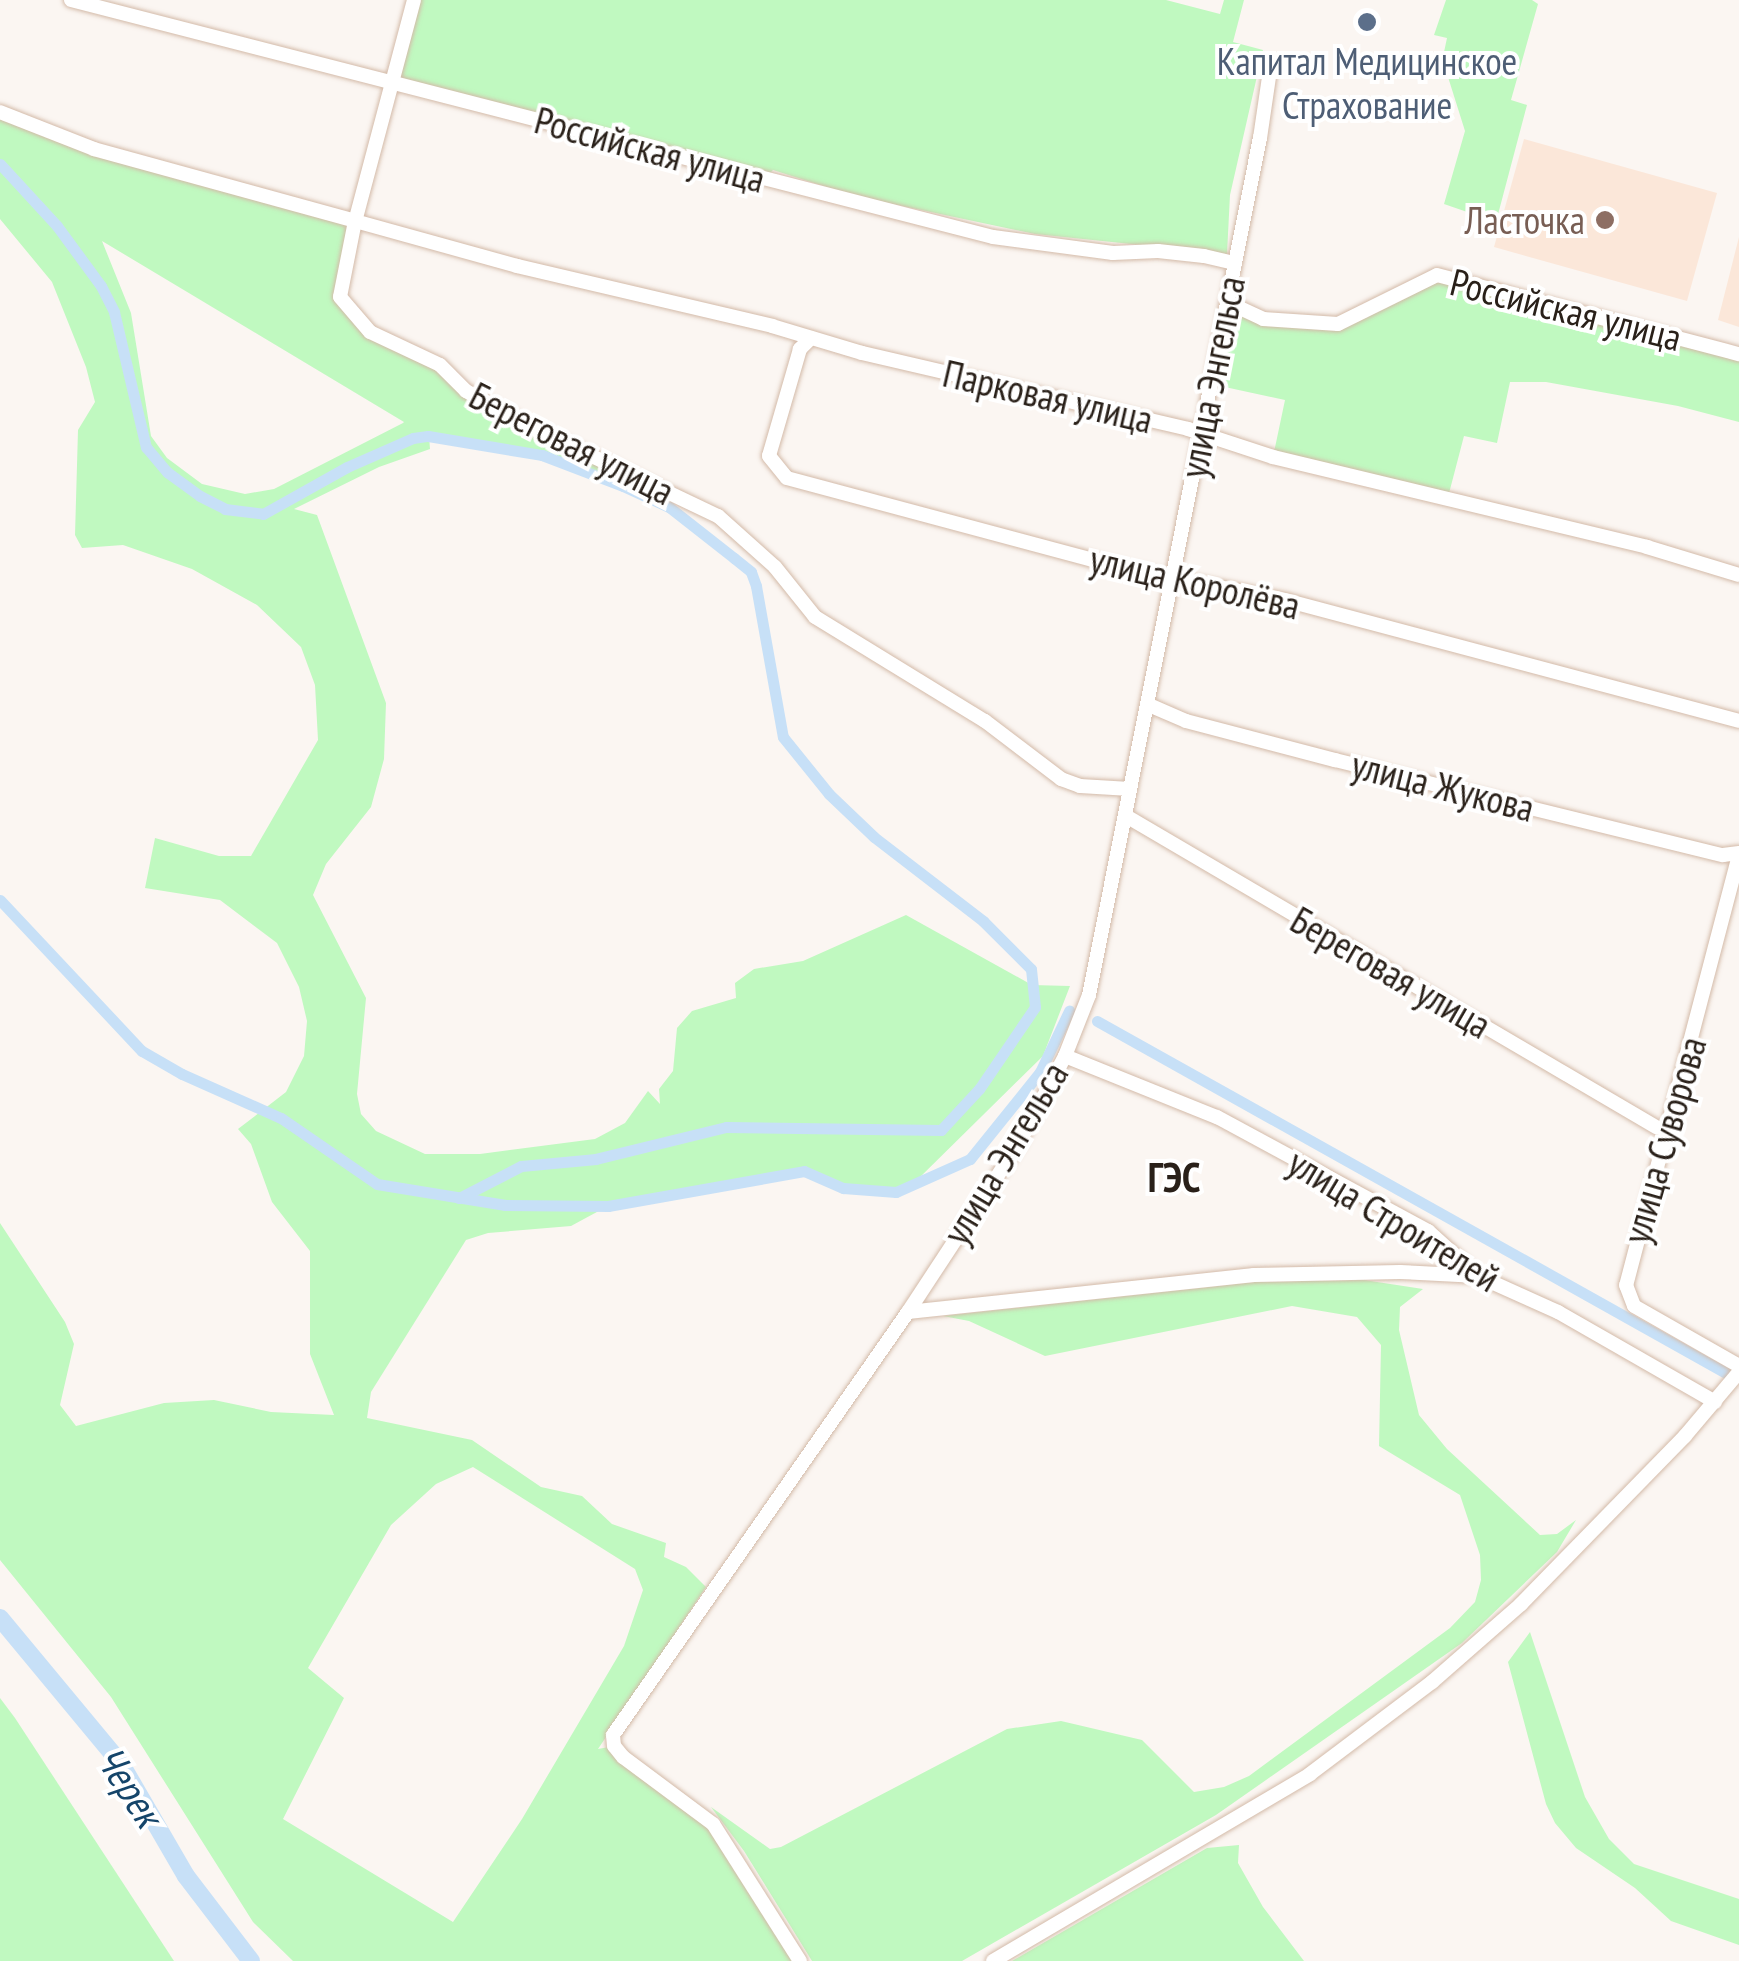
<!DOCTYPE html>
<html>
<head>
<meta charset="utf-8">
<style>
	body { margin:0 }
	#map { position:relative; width:1739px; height:1961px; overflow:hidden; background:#fbf6f2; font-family:"PT Sans Narrow",sans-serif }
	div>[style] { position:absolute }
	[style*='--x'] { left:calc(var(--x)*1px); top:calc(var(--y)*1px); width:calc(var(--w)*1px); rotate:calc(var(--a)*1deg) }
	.built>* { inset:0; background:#fbe7d9 }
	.green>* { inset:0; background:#c0f9c0 }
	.canal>* { height:11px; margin:-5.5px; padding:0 5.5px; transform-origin:5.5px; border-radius:5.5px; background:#c7e0f7 }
	.river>* { height:18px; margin:-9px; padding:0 9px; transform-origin:9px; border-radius:9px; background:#c7e0f7 }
	.roads { filter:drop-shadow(0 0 2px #d3baa8) drop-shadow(0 0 2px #d3baa8) }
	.minor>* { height:14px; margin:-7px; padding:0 7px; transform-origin:7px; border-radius:7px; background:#fff }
	.dots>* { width:28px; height:28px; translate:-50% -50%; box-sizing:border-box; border:5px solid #fff; border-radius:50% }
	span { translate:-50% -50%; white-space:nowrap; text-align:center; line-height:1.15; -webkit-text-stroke:8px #fff; paint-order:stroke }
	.service-label { font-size:38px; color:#4e5e75 }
	.street-label { font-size:38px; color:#292019 }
	.education-label { font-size:38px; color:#785e54 }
	.right { translate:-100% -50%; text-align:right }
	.neighbourhood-label { font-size:40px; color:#292019; font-weight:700 }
	.water-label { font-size:40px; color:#15456a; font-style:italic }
</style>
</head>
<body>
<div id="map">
	<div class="built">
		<i style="clip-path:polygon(1524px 139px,1717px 193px,1687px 301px,1494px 247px)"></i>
		<i style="clip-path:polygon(1739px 237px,1739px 327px,1718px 320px)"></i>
	</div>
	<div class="green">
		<i style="clip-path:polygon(414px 0,1166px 0,1220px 14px,1224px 0,1244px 0,1233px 42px,1263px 50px,1230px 195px,1227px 254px,1035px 234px,855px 196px,773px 170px,763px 180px,398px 85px)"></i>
		<i style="clip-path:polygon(1446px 0,1532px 0,1538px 4px,1511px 100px,1527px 105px,1496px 222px,1444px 204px,1465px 131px,1448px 77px,1452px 53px,1444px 52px,1447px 38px,1434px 35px)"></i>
		<i style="clip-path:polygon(evenodd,0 112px,37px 131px,355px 221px,339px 284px,349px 313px,429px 359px,457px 384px,649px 481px,645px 496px,542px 455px,429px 436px,430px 449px,379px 467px,294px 509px,317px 515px,386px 703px,384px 759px,371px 807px,326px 864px,313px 895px,366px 998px,357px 1094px,361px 1114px,376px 1131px,425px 1154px,480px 1154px,595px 1139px,625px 1123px,648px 1091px,660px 1104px,659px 1089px,673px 1071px,677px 1028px,692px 1011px,736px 998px,735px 983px,754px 969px,803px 961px,906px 915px,1032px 985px,1070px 986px,1043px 1056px,913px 1184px,896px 1192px,843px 1188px,804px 1171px,608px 1206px,571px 1226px,488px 1233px,466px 1240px,371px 1392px,367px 1418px,472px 1440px,541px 1487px,582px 1496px,612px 1524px,666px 1543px,664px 1557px,686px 1567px,706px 1587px,598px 1749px,614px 1746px,713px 1824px,800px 1961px,293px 1961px,253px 1922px,111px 1697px,0 1560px,0 1223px,65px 1322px,74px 1344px,60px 1405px,76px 1426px,164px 1403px,214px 1400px,271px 1412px,334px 1415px,310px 1354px,310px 1251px,272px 1202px,251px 1144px,238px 1129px,286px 1092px,304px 1056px,307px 1021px,299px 987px,277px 943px,220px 900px,145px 888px,155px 838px,219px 856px,251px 856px,318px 740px,315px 685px,301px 647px,257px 605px,192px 569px,123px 545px,82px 548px,75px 535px,78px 430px,95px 402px,86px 367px,52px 282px,0 219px,0 112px,102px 241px,404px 422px,403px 423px,274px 489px,245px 494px,202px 484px,167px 458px,151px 436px,131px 313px,102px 241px,0 112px,473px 1467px,635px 1569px,643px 1590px,624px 1646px,522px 1819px,453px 1922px,283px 1819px,344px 1698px,308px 1668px,391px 1525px,436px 1484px,473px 1467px)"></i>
		<i style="clip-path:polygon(1437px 275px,1739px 354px,1739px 422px,1678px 406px,1546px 382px,1510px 382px,1497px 443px,1464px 436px,1447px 501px,1273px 457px,1285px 400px,1211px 384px,1227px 302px,1263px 319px,1338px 324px)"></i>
		<i style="clip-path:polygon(1364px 1280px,1423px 1289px,1400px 1307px,1399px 1330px,1419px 1415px,1447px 1449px,1540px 1535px,1557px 1534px,1576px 1520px,1557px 1552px,1462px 1643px,1216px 1815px,962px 1961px,812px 1961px,744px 1851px,711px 1807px,770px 1849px,781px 1847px,1007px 1729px,1061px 1721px,1142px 1740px,1194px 1792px,1224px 1787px,1249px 1776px,1450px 1628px,1475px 1602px,1481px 1580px,1480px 1555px,1460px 1495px,1379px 1446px,1381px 1345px,1357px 1317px,1292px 1306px,1045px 1356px,969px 1321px,943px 1316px,1255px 1282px)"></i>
		<i style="clip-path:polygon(1530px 1632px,1585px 1797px,1609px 1839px,1634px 1864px,1739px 1899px,1739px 1945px,1671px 1921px,1635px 1888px,1576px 1848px,1555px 1823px,1546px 1804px,1508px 1662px)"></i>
		<i style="clip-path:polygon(0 1698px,15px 1718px,174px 1961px,0 1961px)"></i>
		<i style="clip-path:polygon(1239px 1845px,1238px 1863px,1263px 1907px,1304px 1961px,1012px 1961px,1207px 1848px)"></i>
	</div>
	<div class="canal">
		<i style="--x:0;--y:164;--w:84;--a:47.4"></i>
		<i style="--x:57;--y:226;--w:74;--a:53.7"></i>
		<i style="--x:101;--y:286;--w:29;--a:63"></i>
		<i style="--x:114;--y:312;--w:139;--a:76.7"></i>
		<i style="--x:146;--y:447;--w:33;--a:50"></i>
		<i style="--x:167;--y:472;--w:41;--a:36"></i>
		<i style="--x:200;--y:496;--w:28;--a:27"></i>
		<i style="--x:225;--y:509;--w:38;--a:7"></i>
		<i style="--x:263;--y:514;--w:96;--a:-29.2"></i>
		<i style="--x:347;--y:467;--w:72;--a:-23.7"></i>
		<i style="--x:413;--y:438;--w:15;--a:-8"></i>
		<i style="--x:428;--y:436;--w:116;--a:9.5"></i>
		<i style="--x:542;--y:455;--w:87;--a:20.9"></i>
		<i style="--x:623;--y:486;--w:51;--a:24.5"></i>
		<i style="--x:669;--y:507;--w:83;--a:38.1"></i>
		<i style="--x:734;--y:558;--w:22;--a:39"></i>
		<i style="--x:751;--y:572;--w:15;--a:70"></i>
		<i style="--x:756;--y:586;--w:153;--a:79.9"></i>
		<i style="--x:783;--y:737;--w:73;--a:51.1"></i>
		<i style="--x:829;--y:794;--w:62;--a:43.7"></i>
		<i style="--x:874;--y:837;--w:138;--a:37.6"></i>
		<i style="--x:983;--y:921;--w:68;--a:45"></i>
		<i style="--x:1031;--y:969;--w:38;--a:84"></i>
		<i style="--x:1035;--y:1007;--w:99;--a:124.3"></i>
		<i style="--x:979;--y:1089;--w:56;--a:132.8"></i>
		<i style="--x:941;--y:1130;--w:215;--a:-179.2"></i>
		<i style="--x:726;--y:1127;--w:134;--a:166.2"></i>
		<i style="--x:596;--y:1159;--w:75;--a:174.7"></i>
		<i style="--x:521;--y:1166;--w:70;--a:152.7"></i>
		<i style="--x:0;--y:900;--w:207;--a:46.8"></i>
		<i style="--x:142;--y:1051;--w:46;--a:29.9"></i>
		<i style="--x:182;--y:1074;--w:108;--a:24"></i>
		<i style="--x:281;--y:1118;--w:116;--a:34.5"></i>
		<i style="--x:377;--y:1184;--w:130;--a:9.3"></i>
		<i style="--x:505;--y:1205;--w:103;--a:0.6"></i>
		<i style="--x:608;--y:1206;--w:199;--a:-10.1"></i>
		<i style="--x:804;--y:1171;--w:43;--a:23.6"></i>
		<i style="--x:843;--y:1188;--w:53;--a:4.3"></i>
		<i style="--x:896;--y:1192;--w:81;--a:-24"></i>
		<i style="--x:970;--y:1159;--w:112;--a:-51.2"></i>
		<i style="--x:1040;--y:1072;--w:68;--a:-64.6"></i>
		<i style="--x:1097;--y:1021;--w:721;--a:29.23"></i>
	</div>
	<div class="river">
		<i style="--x:0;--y:1618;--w:190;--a:50.3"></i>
		<i style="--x:121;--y:1764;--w:129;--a:59.9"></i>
		<i style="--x:186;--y:1876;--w:107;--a:52.6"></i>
	</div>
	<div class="roads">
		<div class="minor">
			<i style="--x:71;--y:0;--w:952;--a:14.42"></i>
			<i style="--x:993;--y:237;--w:121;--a:7.6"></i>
			<i style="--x:1113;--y:253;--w:45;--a:-2.5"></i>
			<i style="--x:1158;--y:251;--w:46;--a:6.2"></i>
			<i style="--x:1204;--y:256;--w:32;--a:13"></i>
			<i style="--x:414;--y:0;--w:229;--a:104.9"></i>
			<i style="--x:355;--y:221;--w:168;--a:15.5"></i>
			<i style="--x:517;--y:266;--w:262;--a:13.2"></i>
			<i style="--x:772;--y:326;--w:94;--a:16.7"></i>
			<i style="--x:862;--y:353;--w:335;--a:13.1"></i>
			<i style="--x:1188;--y:429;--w:89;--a:18.2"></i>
			<i style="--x:1273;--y:457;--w:385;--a:13.5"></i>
			<i style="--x:1647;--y:547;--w:96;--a:16.9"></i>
			<i style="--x:0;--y:112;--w:101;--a:21.5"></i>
			<i style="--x:94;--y:149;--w:271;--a:15.4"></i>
			<i style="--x:355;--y:221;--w:77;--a:101.2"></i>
			<i style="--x:340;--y:297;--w:46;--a:49.4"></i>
			<i style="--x:370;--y:332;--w:77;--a:25.2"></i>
			<i style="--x:440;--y:365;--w:37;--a:45"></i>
			<i style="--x:466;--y:391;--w:74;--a:29"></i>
			<i style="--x:531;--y:427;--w:207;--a:25.5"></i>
			<i style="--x:718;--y:516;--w:76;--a:41.8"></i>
			<i style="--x:775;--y:567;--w:64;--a:51.3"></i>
			<i style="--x:815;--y:617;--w:199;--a:31.5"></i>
			<i style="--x:985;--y:721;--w:96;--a:37.3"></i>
			<i style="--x:1061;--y:779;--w:20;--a:20"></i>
			<i style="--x:1080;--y:786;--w:50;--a:3.4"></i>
			<i style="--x:1227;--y:302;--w:40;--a:25"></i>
			<i style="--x:1263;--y:319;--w:75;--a:3.8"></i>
			<i style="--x:1338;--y:324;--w:110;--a:-26.3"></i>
			<i style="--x:1437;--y:275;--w:312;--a:14.7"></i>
			<i style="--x:811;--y:338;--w:16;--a:135"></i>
			<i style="--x:800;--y:349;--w:111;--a:106.2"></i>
			<i style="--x:769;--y:456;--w:28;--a:51"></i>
			<i style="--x:787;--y:478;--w:347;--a:15"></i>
			<i style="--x:1122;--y:568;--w:166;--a:11.1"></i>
			<i style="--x:1285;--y:600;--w:470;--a:14.9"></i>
			<i style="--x:1149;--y:705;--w:40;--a:23.4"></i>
			<i style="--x:1186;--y:721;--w:154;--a:14.7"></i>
			<i style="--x:1335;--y:760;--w:399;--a:13.8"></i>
			<i style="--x:1723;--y:855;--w:16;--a:-7"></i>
			<i style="--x:1126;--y:816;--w:615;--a:30.4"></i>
			<i style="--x:1739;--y:855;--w:445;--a:104.7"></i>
			<i style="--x:1626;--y:1285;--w:22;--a:69"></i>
			<i style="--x:1634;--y:1306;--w:121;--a:29.7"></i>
			<i style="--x:1065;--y:1056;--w:164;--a:21.9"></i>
			<i style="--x:1217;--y:1117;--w:240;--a:28.4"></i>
			<i style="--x:1428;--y:1231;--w:67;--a:42"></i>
			<i style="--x:1478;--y:1276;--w:88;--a:24.2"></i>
			<i style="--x:1558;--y:1312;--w:181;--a:29.8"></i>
			<i style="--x:908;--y:1312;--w:348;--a:-6.1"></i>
			<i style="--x:1254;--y:1275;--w:146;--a:-1.2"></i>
			<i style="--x:1400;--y:1272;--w:78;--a:2.9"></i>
			<i style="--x:800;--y:1961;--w:162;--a:-122.4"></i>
			<i style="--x:713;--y:1824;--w:112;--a:-143.3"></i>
			<i style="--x:623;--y:1757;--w:14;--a:-129"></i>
			<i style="--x:614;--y:1746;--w:11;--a:-95"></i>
			<i style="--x:613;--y:1735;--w:516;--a:-55.11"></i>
			<i style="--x:908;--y:1312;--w:202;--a:-56.7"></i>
			<i style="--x:1019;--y:1143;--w:98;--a:-62.1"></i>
			<i style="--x:1065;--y:1056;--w:66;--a:-68.5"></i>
			<i style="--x:1089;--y:995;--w:874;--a:-78.72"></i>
			<i style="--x:1260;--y:138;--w:69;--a:-81.6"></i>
			<i style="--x:993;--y:1961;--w:368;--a:-30.5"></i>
			<i style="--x:1310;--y:1774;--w:153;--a:-37"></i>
			<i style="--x:1432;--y:1682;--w:118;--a:-41.2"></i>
			<i style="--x:1521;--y:1604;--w:235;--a:-45.7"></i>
			<i style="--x:1685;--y:1436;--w:84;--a:-49.8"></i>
		</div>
	</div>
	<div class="dots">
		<i style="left:1367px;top:22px;background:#5c6f8a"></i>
		<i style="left:1605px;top:220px;background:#8d6e63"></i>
	</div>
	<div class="service-label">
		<span style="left:1367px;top:83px">Капитал Медицинское<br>Страхование</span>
	</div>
	<div class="street-label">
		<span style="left:650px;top:149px;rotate:15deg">Российская улица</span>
		<span style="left:1566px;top:309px;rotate:14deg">Российская улица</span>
		<span style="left:1212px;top:377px;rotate:-79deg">улица Энгельса</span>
		<span style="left:1048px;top:396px;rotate:13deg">Парковая улица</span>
		<span style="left:572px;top:443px;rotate:27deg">Береговая улица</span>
		<span style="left:1195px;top:582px;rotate:13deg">улица Королёва</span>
		<span style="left:1443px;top:786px;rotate:14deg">улица Жукова</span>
		<span style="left:1391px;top:972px;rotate:30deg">Береговая улица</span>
		<span style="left:1664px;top:1140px;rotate:-74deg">улица Суворова</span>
		<span style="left:1005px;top:1153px;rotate:-59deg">улица Энгельса</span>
		<span style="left:1394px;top:1220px;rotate:31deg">улица Строителей</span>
	</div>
	<div class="education-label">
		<span class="right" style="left:1585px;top:220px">Ласточка</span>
	</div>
	<div class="neighbourhood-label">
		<span style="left:1174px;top:1177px">ГЭС</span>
	</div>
	<div class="water-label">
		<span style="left:130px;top:1786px;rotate:57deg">Черек</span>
	</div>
</div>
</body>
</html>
